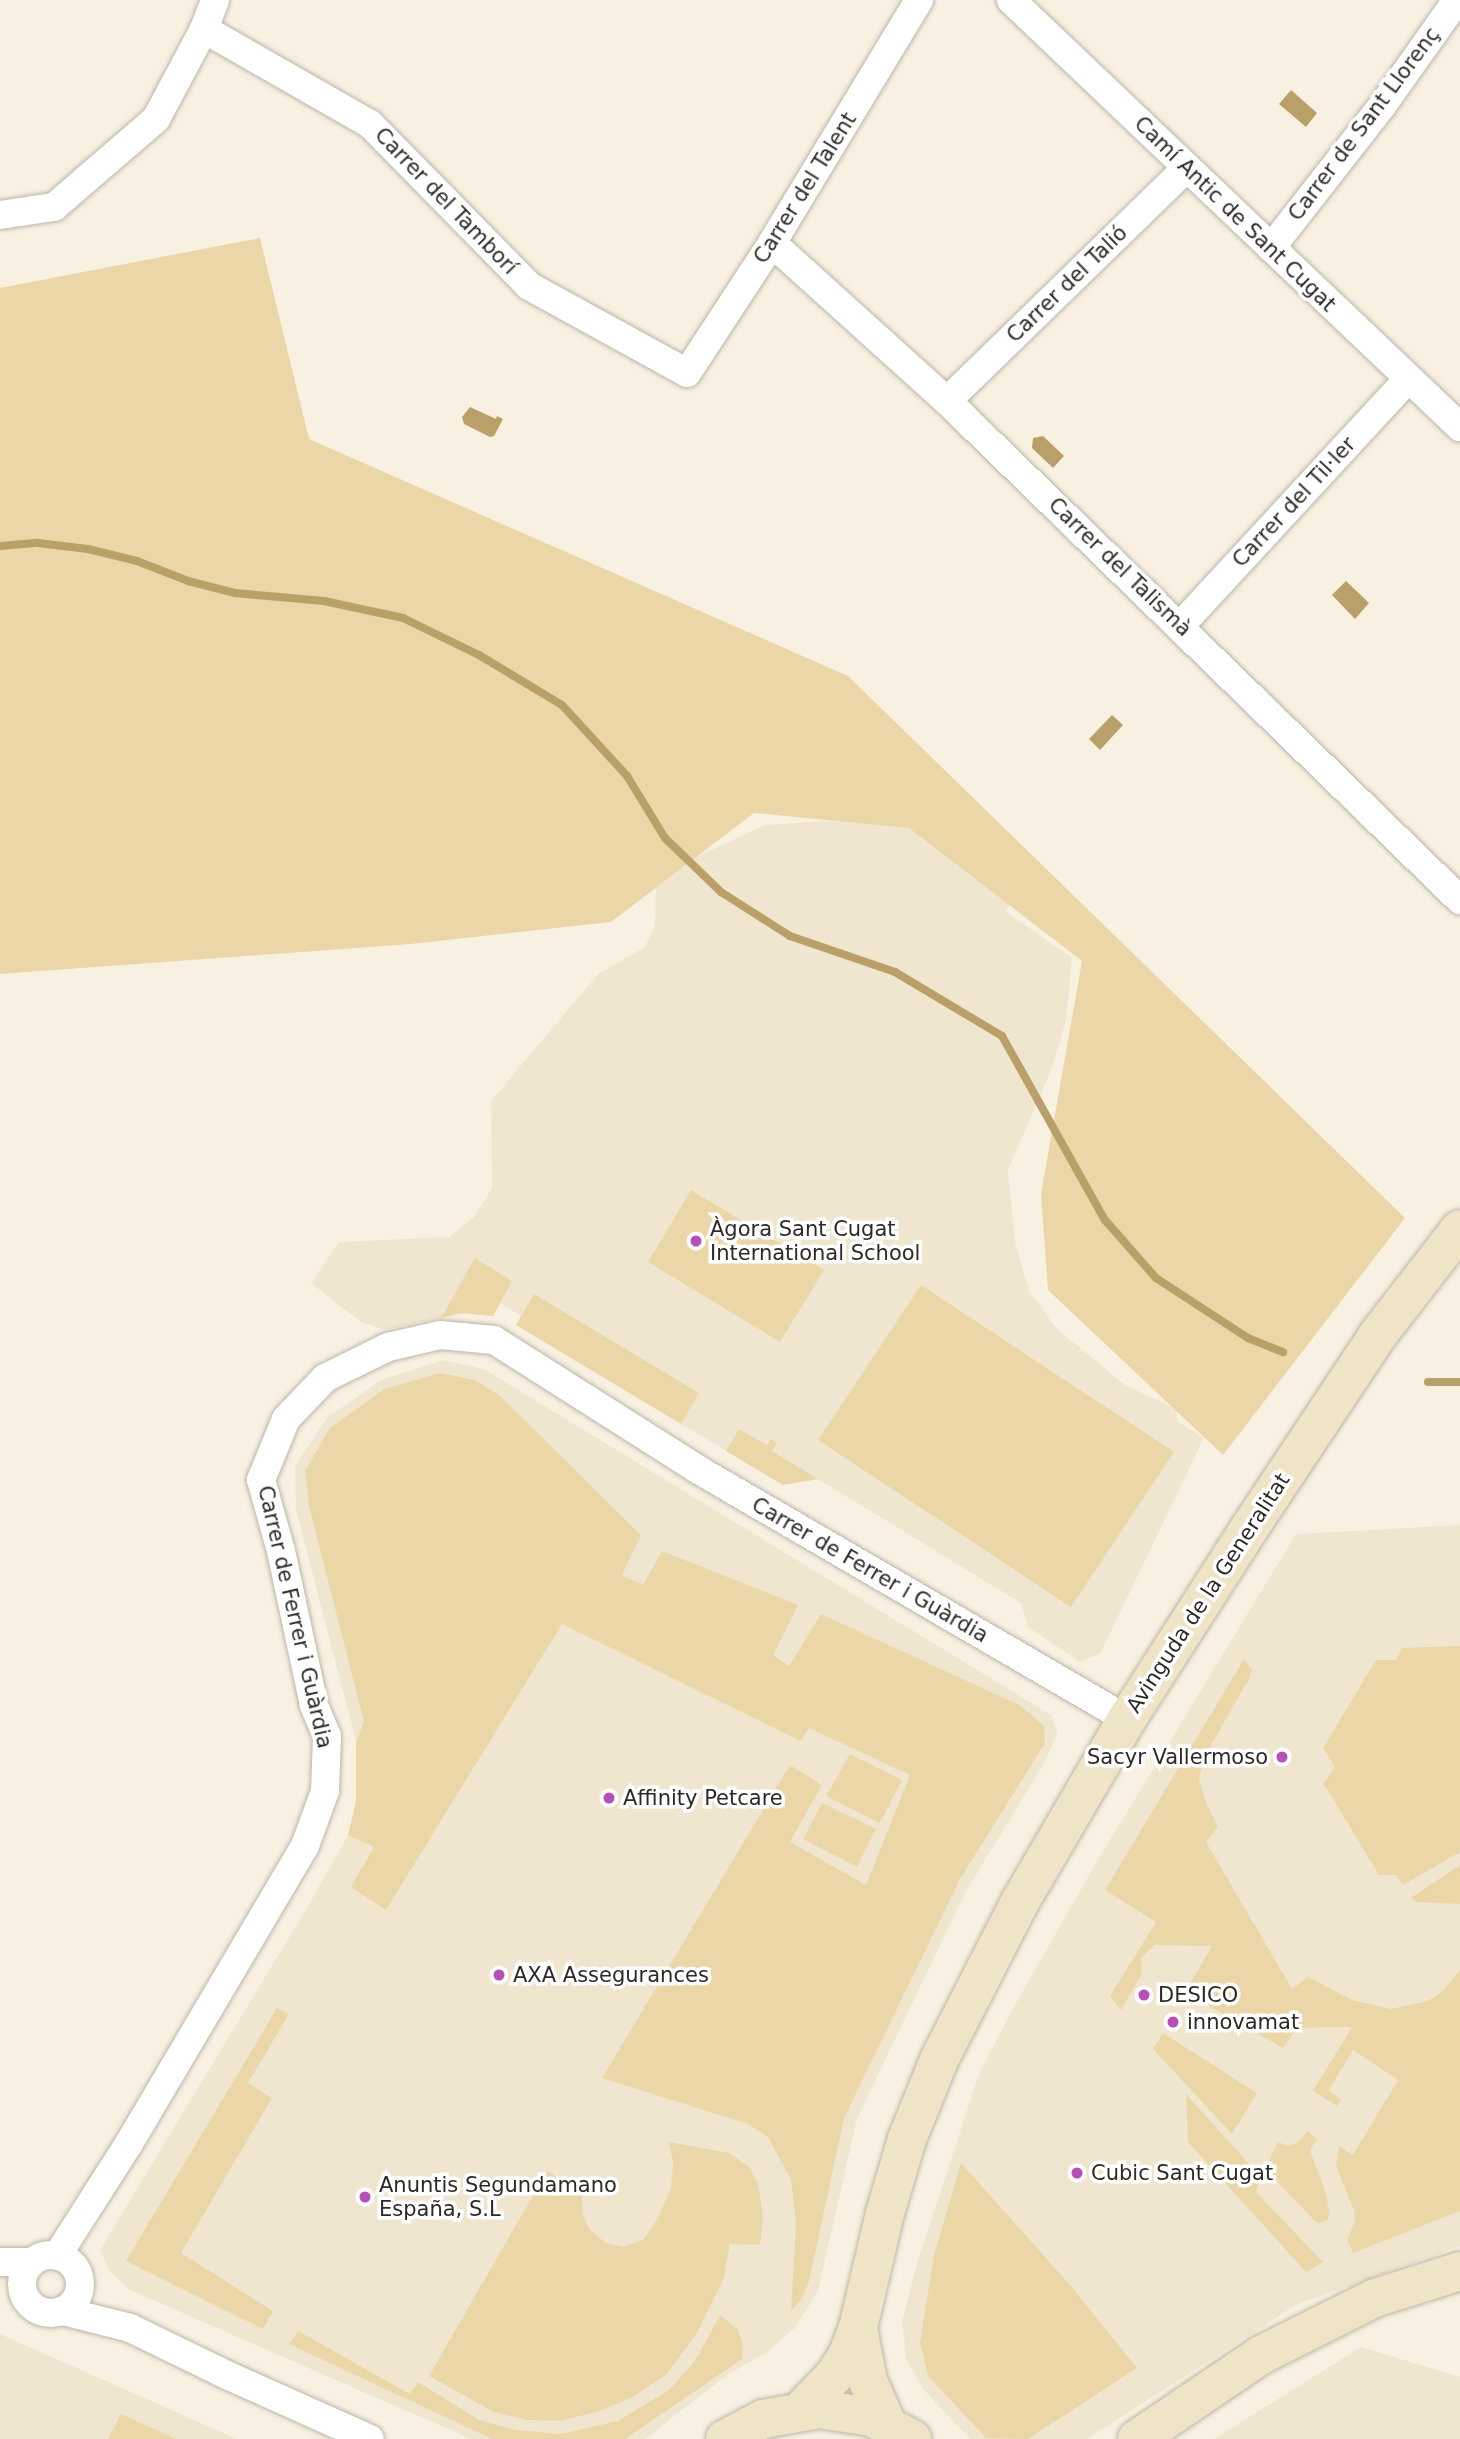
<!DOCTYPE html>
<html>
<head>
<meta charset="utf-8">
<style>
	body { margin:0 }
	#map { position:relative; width:1460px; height:2439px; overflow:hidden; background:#f8f1e2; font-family:"DejaVu Sans",sans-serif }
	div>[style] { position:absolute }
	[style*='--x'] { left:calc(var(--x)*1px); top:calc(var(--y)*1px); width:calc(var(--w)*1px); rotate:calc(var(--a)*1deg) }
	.built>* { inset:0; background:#f0e6d0 }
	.green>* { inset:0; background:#ebd6a8 }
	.water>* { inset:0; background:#b8a068 }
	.stream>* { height:8px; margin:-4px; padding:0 4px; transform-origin:4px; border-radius:4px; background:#b8a068 }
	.roads { filter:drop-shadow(0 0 2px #bcb6a8) drop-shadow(0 0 2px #bcb6a8) }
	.street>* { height:28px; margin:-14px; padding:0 14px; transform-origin:14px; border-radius:14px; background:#fff }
	.street>.ring { margin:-14px; padding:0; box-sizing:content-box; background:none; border:28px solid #fff; border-radius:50% }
	.secondary>* { height:38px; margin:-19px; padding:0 19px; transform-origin:19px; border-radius:19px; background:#f0e4c7 }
	.dots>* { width:19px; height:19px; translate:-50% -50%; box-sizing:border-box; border:4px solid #fff; border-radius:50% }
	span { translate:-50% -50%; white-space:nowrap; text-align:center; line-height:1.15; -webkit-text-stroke:7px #fff; paint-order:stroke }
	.street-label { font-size:21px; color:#2d2a25 }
	.poi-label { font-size:21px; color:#2d2a25 }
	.left { translate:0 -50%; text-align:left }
	.right { translate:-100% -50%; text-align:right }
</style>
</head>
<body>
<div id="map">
	<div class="built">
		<i style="clip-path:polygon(841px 820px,909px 828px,1029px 885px,1005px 911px,1072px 958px,1066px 1021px,1050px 1073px,1008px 1170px,1015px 1241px,1029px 1291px,1056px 1328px,1125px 1385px,1176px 1409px,1178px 1422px,1204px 1438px,1100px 1654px,1080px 1662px,1028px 1627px,1021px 1603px,818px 1479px,783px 1485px,516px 1325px,521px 1316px,500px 1303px,493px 1316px,461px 1313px,385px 1330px,361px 1322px,311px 1283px,339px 1242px,449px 1237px,474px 1217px,492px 1188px,491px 1101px,598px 974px,645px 947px,655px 925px,656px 884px,690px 860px,765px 825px)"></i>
		<i style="clip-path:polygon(443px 1360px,484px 1369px,1051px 1715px,1058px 1733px,1043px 1765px,965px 1893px,857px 2119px,818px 2291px,795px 2328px,767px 2352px,727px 2375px,645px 2439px,471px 2439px,130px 2290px,110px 2272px,100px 2250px,308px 1906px,348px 1835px,356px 1802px,356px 1742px,296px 1509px,295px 1466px,327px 1418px,381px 1380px)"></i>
		<i style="clip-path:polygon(1460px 1525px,1460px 2246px,1296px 2305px,1087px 2439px,970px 2439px,923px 2389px,906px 2359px,902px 2321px,918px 2260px,979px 2074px,1012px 2010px,1096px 1863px,1296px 1534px)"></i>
		<i style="clip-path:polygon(0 2334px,237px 2439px,0 2439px)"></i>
		<i style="clip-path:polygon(1361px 2347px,1460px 2377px,1460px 2439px,1214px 2439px)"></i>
	</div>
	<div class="green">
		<i style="clip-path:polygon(260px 238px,309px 439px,848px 676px,1405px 1218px,1223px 1455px,1048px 1290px,1041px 1194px,1082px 961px,909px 828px,754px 813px,611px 922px,411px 944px,0 974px,0 288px)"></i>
		<i style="clip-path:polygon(691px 1190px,824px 1270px,780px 1342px,648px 1262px)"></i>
		<i style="clip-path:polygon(475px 1258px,512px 1281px,493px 1316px,461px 1313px,441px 1318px)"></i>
		<i style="clip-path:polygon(921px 1285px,1174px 1452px,1071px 1607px,818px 1440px)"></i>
		<i style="clip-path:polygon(534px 1294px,699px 1393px,681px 1424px,516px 1325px)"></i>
		<i style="clip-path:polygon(440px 1373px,475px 1380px,499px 1395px,641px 1535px,622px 1575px,643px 1585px,662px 1551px,798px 1605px,773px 1655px,789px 1666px,821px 1614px,1021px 1706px,1044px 1726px,1045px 1743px,960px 1879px,844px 2118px,809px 2281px,802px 2298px,791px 2311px,796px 2222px,791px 2180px,768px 2137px,748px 2124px,602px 2078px,790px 1765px,822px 1785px,790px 1842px,866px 1885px,910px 1775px,809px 1728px,801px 1741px,562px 1624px,386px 1910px,351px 1887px,374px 1847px,348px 1835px,356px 1802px,356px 1742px,364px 1722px,309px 1506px,305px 1471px,330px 1428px,384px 1389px)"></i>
		<i style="clip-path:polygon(739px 1429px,767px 1445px,771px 1439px,777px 1443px,772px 1451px,818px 1479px,783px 1485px,726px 1451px)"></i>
		<i style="clip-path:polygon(1460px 1646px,1460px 1852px,1403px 1885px,1396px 1875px,1379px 1875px,1324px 1784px,1335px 1766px,1323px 1748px,1376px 1660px,1396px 1660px,1402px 1648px)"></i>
		<i style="clip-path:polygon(1244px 1659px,1252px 1670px,1249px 1679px,1204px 1757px,1199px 1779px,1206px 1803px,1218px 1827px,1206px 1842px,1292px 1989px,1308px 1977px,1352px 2000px,1391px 2009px,1428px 2001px,1444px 1990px,1460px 1970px,1460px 2211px,1353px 2253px,1347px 2240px,1355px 2221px,1354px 2210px,1336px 2166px,1339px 2146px,1353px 2155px,1398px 2080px,1353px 2050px,1329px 2090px,1341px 2100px,1337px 2106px,1313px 2091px,1352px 2027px,1297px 2028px,1283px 2048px,1185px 1992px,1212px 1946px,1155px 1945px,1141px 1958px,1142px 1973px,1121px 2010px,1110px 1996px,1156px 1922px,1105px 1890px)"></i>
		<i style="clip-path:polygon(850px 1754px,902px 1780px,880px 1823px,826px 1796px)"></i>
		<i style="clip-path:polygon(822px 1803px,876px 1829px,857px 1867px,803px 1839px)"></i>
		<i style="clip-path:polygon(1460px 1865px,1460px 1904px,1416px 1902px,1412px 1897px)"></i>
		<i style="clip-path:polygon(277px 2008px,289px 2014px,248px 2083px,272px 2098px,181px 2253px,273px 2311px,263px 2329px,126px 2261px)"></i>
		<i style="clip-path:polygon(1163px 2033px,1257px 2093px,1232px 2134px,1153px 2049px)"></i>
		<i style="clip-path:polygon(1186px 2094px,1260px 2176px,1256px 2192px,1323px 2262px,1306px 2272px,1188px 2142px)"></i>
		<i style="clip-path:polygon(1308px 2131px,1317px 2139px,1310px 2150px,1325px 2191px,1330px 2213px,1327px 2221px,1318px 2223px,1313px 2219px,1265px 2169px,1278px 2142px,1288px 2146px,1297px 2143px)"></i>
		<i style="clip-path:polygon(669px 2142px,729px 2153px,749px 2167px,758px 2183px,763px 2217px,760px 2245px,730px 2244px,724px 2278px,697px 2333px,667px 2374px,633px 2397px,600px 2411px,560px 2421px,527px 2420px,494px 2412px,429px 2376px,547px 2171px,581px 2191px,583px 2216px,590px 2230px,606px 2243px,622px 2247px,643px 2240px,658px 2218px,671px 2188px,673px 2163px)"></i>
		<i style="clip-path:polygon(961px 2163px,1070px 2285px,1137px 2368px,1028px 2439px,986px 2438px,928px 2376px,920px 2343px,934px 2255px)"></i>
		<i style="clip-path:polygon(720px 2315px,737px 2329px,743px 2343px,742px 2359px,625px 2439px,492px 2439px,289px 2344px,298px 2331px,410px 2394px,418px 2382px,479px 2420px,515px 2430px,561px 2434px,618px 2421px,669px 2390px,695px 2361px)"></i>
		<i style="clip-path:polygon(121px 2414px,176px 2439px,108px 2439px)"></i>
	</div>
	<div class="water">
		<i style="clip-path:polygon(1291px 90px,1317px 113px,1306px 127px,1279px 104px)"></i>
		<i style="clip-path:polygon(470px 407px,496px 419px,497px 416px,503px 419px,494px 436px,490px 437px,464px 424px,462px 417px)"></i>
		<i style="clip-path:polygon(1043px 436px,1064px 456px,1053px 468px,1032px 448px,1033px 438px)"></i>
		<i style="clip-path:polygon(1346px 581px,1369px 603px,1355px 619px,1332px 595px)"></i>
		<i style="clip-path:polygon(1112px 715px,1123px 725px,1100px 750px,1089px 739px)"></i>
	</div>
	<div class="stream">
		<i style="--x:0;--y:546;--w:38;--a:-5"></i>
		<i style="--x:38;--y:543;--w:50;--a:6.8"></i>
		<i style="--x:88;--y:549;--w:50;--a:13.8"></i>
		<i style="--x:137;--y:561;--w:55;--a:21.4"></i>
		<i style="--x:188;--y:581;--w:49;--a:14.3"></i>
		<i style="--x:235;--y:593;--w:89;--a:5.1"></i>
		<i style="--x:324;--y:601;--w:81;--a:12.1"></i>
		<i style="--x:403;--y:618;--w:85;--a:26"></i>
		<i style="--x:479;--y:655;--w:97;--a:31.1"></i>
		<i style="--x:562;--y:705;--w:96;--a:47.5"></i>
		<i style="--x:627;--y:776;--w:73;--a:58.5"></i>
		<i style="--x:665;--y:838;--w:78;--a:44"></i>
		<i style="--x:721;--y:892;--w:82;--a:32.5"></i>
		<i style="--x:790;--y:936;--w:111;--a:18.9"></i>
		<i style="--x:895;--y:972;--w:125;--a:30.9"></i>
		<i style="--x:1002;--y:1036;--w:211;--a:60.8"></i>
		<i style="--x:1105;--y:1220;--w:77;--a:48.7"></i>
		<i style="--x:1156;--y:1278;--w:110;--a:33.1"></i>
		<i style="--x:1248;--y:1338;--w:38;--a:22"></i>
		<i style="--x:1428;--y:1382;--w:32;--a:0"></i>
	</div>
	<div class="roads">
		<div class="street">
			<i style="--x:1011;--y:0;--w:620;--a:43.56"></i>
			<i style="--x:204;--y:29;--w:191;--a:29.8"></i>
			<i style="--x:370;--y:124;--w:227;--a:45.5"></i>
			<i style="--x:529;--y:286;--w:180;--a:28.8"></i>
			<i style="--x:687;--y:373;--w:155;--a:-56.8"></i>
			<i style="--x:772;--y:243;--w:284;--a:-58.8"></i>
			<i style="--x:0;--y:215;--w:55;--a:-8.4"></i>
			<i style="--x:54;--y:207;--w:135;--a:-40.8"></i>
			<i style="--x:156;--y:119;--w:102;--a:-61.9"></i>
			<i style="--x:204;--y:29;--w:31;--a:-69"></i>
			<i style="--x:772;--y:243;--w:236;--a:42.1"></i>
			<i style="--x:947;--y:401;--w:716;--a:44.21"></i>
			<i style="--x:1271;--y:248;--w:180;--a:-52"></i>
			<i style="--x:1382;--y:106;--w:130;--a:-54.7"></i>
			<i style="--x:947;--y:401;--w:334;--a:-44.2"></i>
			<i style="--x:1181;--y:625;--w:333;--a:-47.3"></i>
			<i class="ring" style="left:22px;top:2255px;width:30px;height:30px"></i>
			<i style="--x:57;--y:2256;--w:132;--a:-57.4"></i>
			<i style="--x:128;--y:2145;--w:347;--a:-59.4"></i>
			<i style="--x:305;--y:1846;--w:59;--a:-70"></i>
			<i style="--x:325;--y:1791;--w:55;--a:-87.9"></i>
			<i style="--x:327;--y:1736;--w:34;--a:-113"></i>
			<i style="--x:314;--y:1705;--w:157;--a:-102.1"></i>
			<i style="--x:281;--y:1551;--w:74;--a:-105.7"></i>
			<i style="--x:261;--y:1480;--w:66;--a:-67.7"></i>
			<i style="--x:286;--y:1419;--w:57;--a:-46.4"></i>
			<i style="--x:325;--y:1378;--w:70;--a:-26.2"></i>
			<i style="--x:388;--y:1347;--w:53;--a:-13"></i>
			<i style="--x:440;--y:1335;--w:54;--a:5.3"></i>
			<i style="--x:494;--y:1340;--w:241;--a:32.4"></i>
			<i style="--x:697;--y:1469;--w:497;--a:30.2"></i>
			<i style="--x:0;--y:2262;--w:32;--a:0"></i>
			<i style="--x:63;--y:2311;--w:69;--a:14.2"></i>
			<i style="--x:130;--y:2328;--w:110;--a:25.9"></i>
			<i style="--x:229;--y:2376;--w:154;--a:24.1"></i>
		</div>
		<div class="secondary">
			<i style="--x:858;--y:2328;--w:54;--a:79.3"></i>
			<i style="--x:868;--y:2381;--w:47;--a:66.2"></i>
			<i style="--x:801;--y:2410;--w:47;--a:-45.9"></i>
			<i style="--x:834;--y:2376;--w:24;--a:-57"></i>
			<i style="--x:847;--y:2356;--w:30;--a:-69"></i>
			<i style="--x:858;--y:2328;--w:118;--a:-76.8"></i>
			<i style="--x:885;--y:2213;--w:77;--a:-73.4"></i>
			<i style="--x:907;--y:2139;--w:85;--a:-67.9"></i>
			<i style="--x:939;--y:2060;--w:178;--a:-62.9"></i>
			<i style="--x:1020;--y:1902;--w:212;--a:-59.7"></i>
			<i style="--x:1127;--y:1719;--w:229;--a:-57.3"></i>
			<i style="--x:1251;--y:1526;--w:228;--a:-56.4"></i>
			<i style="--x:1377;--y:1336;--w:135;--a:-52.2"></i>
			<i style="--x:725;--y:2439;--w:43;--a:-27.8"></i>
			<i style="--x:763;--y:2419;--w:57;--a:-10.1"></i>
			<i style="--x:819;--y:2409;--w:53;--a:8.7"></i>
			<i style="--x:871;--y:2417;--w:47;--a:28.2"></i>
			<i style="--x:1137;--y:2439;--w:150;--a:-34.1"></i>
			<i style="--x:1261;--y:2355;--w:127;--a:-26.6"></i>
			<i style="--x:1375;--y:2298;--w:89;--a:-17.6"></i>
		</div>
	</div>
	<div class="dots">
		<i style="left:696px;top:1241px;background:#b450b7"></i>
		<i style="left:1282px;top:1757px;background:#b450b7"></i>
		<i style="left:609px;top:1798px;background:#b450b7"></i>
		<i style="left:499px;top:1975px;background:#b450b7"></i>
		<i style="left:1144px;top:1995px;background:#b450b7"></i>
		<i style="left:1173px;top:2022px;background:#b450b7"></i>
		<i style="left:1077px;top:2173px;background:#b450b7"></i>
		<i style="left:365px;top:2197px;background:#b450b7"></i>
	</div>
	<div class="street-label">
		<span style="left:1364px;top:124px;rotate:-53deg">Carrer de Sant Llorenç</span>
		<span style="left:805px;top:188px;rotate:-58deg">Carrer del Talent</span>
		<span style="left:446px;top:201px;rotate:46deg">Carrer del Tamborí</span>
		<span style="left:1235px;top:214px;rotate:44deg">Camí Antic de Sant Cugat</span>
		<span style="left:1067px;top:284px;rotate:-44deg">Carrer del Talió</span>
		<span style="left:1294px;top:502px;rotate:-47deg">Carrer del Til·ler</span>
		<span style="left:1120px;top:567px;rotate:44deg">Carrer del Talismà</span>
		<span style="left:870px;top:1570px;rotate:30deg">Carrer de Ferrer i Guàrdia</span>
		<span style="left:1208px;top:1593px;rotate:-57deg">Avinguda de la Generalitat</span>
		<span style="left:295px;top:1617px;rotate:77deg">Carrer de Ferrer i Guàrdia</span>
	</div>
	<div class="poi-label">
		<span class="left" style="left:710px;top:1241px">Àgora Sant Cugat<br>International School</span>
		<span class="right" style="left:1268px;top:1757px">Sacyr Vallermoso</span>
		<span class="left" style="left:623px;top:1798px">Affinity Petcare</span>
		<span class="left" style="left:513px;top:1975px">AXA Assegurances</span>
		<span class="left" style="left:1158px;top:1995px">DESICO</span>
		<span class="left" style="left:1187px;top:2022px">innovamat</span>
		<span class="left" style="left:1091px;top:2173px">Cubic Sant Cugat</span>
		<span class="left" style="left:379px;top:2197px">Anuntis Segundamano<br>España, S.L</span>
	</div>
</div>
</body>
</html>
